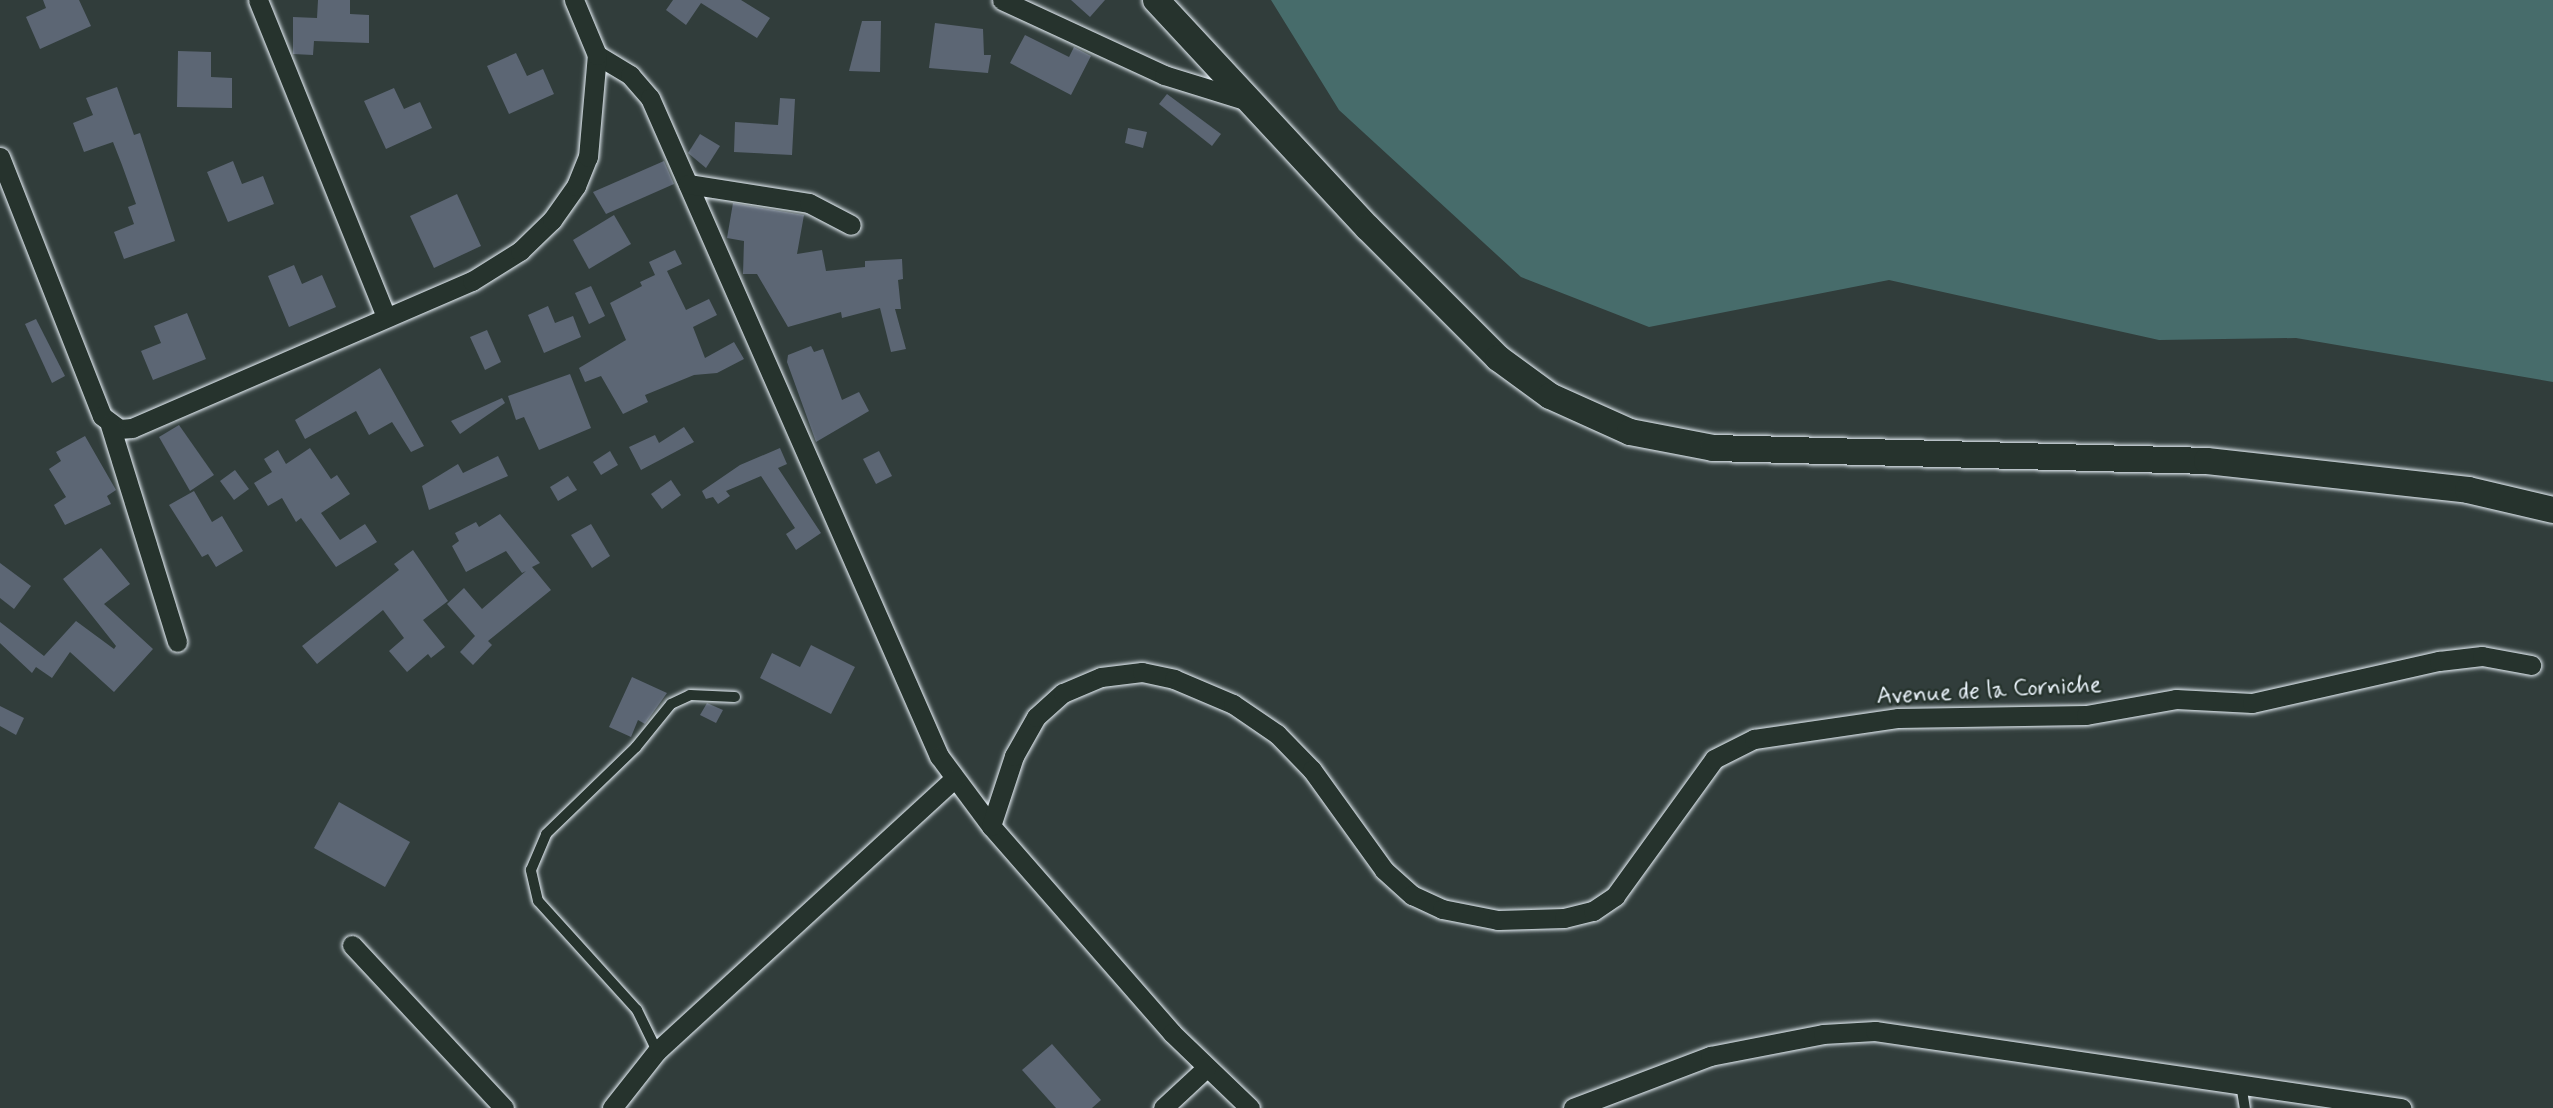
<!DOCTYPE html>
<html>
<head>
<meta charset="utf-8">
<style>
	body { margin:0 }
	#map { position:relative; width:2553px; height:1108px; overflow:hidden; background:#313d3b; font-family:Mynerve,sans-serif }
	div>[style] { position:absolute }
	[style*='--x'] { left:calc(var(--x)*1px); top:calc(var(--y)*1px); width:calc(var(--w)*1px); rotate:calc(var(--a)*1deg) }
	.water>* { inset:0; background:#476c6b }
	.building>* { inset:0; background:#5c6674 }
	.roads { filter:drop-shadow(0 0 2px #e8f1f8) drop-shadow(0 0 2px #e8f1f8) }
	.lane>* { height:10px; margin:-5px; padding:0 5px; transform-origin:5px; border-radius:5px; background:#26332d }
	.street>* { height:19px; margin:-9.5px; padding:0 9.5px; transform-origin:9.5px; border-radius:9.5px; background:#26332d }
	.secondary>* { height:26px; margin:-13px; padding:0 13px; transform-origin:13px; border-radius:13px; background:#26332d }
	span { translate:-50% -50%; white-space:nowrap; text-align:center; line-height:1.15; -webkit-text-stroke:5px #26332d; paint-order:stroke }
	.street-label { font-size:24px; color:#e8f1f8 }
</style>
</head>
<body>
<div id="map">
	<div class="water">
		<i style="clip-path:polygon(1271px 0,2553px 0,2553px 382px,2296px 338px,2159px 340px,1889px 280px,1649px 327px,1521px 277px,1339px 110px)"></i>
	</div>
	<div class="building">
		<i style="clip-path:polygon(43px 0,79px 0,91px 26px,40px 49px,26px 17px,46px 8px)"></i>
		<i style="clip-path:polygon(318px 0,350px 0,350px 14px,369px 15px,369px 43px,314px 41px,313px 55px,293px 54px,293px 17px,317px 18px)"></i>
		<i style="clip-path:polygon(673px 0,741px 0,770px 18px,757px 38px,701px 3px,686px 25px,666px 10px)"></i>
		<i style="clip-path:polygon(1071px 0,1105px 0,1090px 17px)"></i>
		<i style="clip-path:polygon(862px 21px,881px 21px,880px 72px,849px 71px)"></i>
		<i style="clip-path:polygon(935px 23px,983px 29px,984px 55px,991px 55px,988px 73px,929px 68px)"></i>
		<i style="clip-path:polygon(1025px 35px,1069px 57px,1074px 47px,1091px 56px,1071px 95px,1010px 63px)"></i>
		<i style="clip-path:polygon(178px 51px,211px 52px,211px 77px,232px 78px,232px 108px,177px 107px)"></i>
		<i style="clip-path:polygon(516px 53px,527px 76px,543px 69px,554px 94px,509px 114px,487px 66px)"></i>
		<i style="clip-path:polygon(117px 87px,134px 135px,140px 133px,175px 241px,124px 259px,114px 232px,134px 224px,128px 207px,136px 204px,122px 165px,113px 142px,84px 152px,73px 123px,93px 115px,86px 98px)"></i>
		<i style="clip-path:polygon(394px 88px,404px 109px,420px 102px,432px 128px,386px 149px,364px 101px)"></i>
		<i style="clip-path:polygon(1167px 94px,1221px 134px,1212px 146px,1159px 104px)"></i>
		<i style="clip-path:polygon(780px 98px,795px 99px,792px 155px,734px 152px,735px 122px,778px 125px)"></i>
		<i style="clip-path:polygon(1128px 128px,1147px 132px,1143px 148px,1125px 143px)"></i>
		<i style="clip-path:polygon(700px 134px,720px 146px,706px 168px,688px 153px)"></i>
		<i style="clip-path:polygon(233px 161px,242px 184px,263px 176px,274px 204px,228px 222px,207px 172px)"></i>
		<i style="clip-path:polygon(664px 161px,674px 184px,606px 214px,593px 192px)"></i>
		<i style="clip-path:polygon(457px 194px,481px 246px,434px 268px,410px 216px)"></i>
		<i style="clip-path:polygon(733px 203px,804px 215px,797px 254px,822px 250px,826px 271px,865px 267px,865px 261px,902px 259px,903px 279px,898px 280px,901px 309px,895px 309px,906px 349px,891px 352px,880px 308px,842px 318px,841px 312px,788px 327px,757px 274px,743px 274px,744px 241px,727px 238px)"></i>
		<i style="clip-path:polygon(614px 215px,631px 244px,589px 269px,573px 240px)"></i>
		<i style="clip-path:polygon(675px 250px,682px 264px,667px 271px,686px 310px,709px 299px,717px 315px,693px 327px,705px 358px,734px 342px,744px 359px,717px 373px,694px 375px,645px 395px,648px 402px,623px 414px,601px 376px,585px 382px,579px 368px,626px 340px,610px 303px,642px 286px,640px 282px,655px 275px,649px 262px)"></i>
		<i style="clip-path:polygon(294px 265px,302px 284px,322px 275px,336px 307px,289px 327px,268px 276px)"></i>
		<i style="clip-path:polygon(591px 286px,605px 316px,589px 324px,575px 293px)"></i>
		<i style="clip-path:polygon(548px 306px,555px 323px,573px 316px,581px 337px,544px 353px,528px 315px)"></i>
		<i style="clip-path:polygon(187px 313px,206px 359px,153px 380px,141px 351px,161px 343px,154px 326px)"></i>
		<i style="clip-path:polygon(36px 319px,65px 376px,52px 383px,25px 324px)"></i>
		<i style="clip-path:polygon(487px 330px,501px 362px,485px 370px,470px 337px)"></i>
		<i style="clip-path:polygon(811px 346px,814px 352px,823px 349px,842px 400px,859px 392px,869px 411px,816px 442px,787px 362px,788px 355px)"></i>
		<i style="clip-path:polygon(380px 368px,424px 446px,411px 452px,392px 422px,369px 435px,356px 411px,305px 439px,295px 420px)"></i>
		<i style="clip-path:polygon(570px 374px,591px 428px,539px 450px,524px 417px,516px 420px,508px 396px)"></i>
		<i style="clip-path:polygon(502px 398px,505px 403px,460px 434px,451px 421px)"></i>
		<i style="clip-path:polygon(179px 425px,214px 475px,190px 491px,159px 437px)"></i>
		<i style="clip-path:polygon(684px 427px,694px 442px,641px 470px,629px 447px,655px 435px,659px 443px)"></i>
		<i style="clip-path:polygon(85px 436px,116px 490px,107px 496px,111px 504px,65px 525px,54px 505px,66px 497px,49px 469px,61px 461px,56px 452px)"></i>
		<i style="clip-path:polygon(310px 448px,331px 479px,337px 475px,350px 494px,321px 513px,340px 540px,365px 524px,377px 542px,336px 567px,301px 518px,296px 522px,282px 498px,268px 506px,254px 483px,272px 472px,264px 459px,278px 450px,286px 464px)"></i>
		<i style="clip-path:polygon(780px 448px,787px 464px,778px 468px,821px 533px,796px 550px,786px 534px,795px 528px,761px 476px,726px 491px,730px 496px,718px 504px,713px 497px,706px 499px,702px 491px,740px 465px)"></i>
		<i style="clip-path:polygon(610px 451px,618px 465px,601px 475px,593px 462px)"></i>
		<i style="clip-path:polygon(879px 451px,892px 476px,876px 484px,863px 459px)"></i>
		<i style="clip-path:polygon(498px 456px,508px 476px,429px 510px,422px 486px,458px 464px,463px 473px)"></i>
		<i style="clip-path:polygon(235px 470px,249px 489px,234px 500px,220px 481px)"></i>
		<i style="clip-path:polygon(568px 476px,577px 490px,558px 501px,550px 487px)"></i>
		<i style="clip-path:polygon(671px 480px,681px 495px,662px 509px,651px 494px)"></i>
		<i style="clip-path:polygon(194px 491px,212px 522px,222px 516px,243px 551px,216px 567px,208px 554px,202px 557px,169px 505px)"></i>
		<i style="clip-path:polygon(500px 514px,540px 563px,532px 567px,551px 590px,488px 641px,492px 645px,473px 665px,460px 652px,475px 636px,447px 604px,464px 588px,482px 609px,526px 571px,522px 573px,506px 551px,466px 572px,452px 546px,459px 541px,455px 533px,476px 522px,479px 527px)"></i>
		<i style="clip-path:polygon(591px 524px,610px 556px,592px 568px,571px 535px)"></i>
		<i style="clip-path:polygon(101px 548px,130px 584px,104px 604px,153px 649px,114px 692px,70px 652px,52px 678px,36px 667px,32px 673px,0 643px,0 622px,44px 656px,76px 621px,114px 649px,116px 646px,63px 579px)"></i>
		<i style="clip-path:polygon(413px 550px,448px 601px,423px 620px,445px 647px,431px 658px,428px 654px,407px 672px,389px 651px,404px 638px,383px 610px,317px 664px,302px 646px,399px 570px,394px 564px)"></i>
		<i style="clip-path:polygon(0 563px,31px 586px,14px 609px,0 598px)"></i>
		<i style="clip-path:polygon(811px 645px,855px 667px,831px 714px,760px 678px,772px 653px,800px 667px)"></i>
		<i style="clip-path:polygon(632px 677px,667px 693px,645px 724px,638px 720px,631px 737px,609px 727px)"></i>
		<i style="clip-path:polygon(707px 703px,723px 710px,716px 723px,700px 715px)"></i>
		<i style="clip-path:polygon(0 706px,24px 718px,16px 735px,0 726px)"></i>
		<i style="clip-path:polygon(339px 802px,410px 842px,385px 887px,314px 848px)"></i>
		<i style="clip-path:polygon(1052px 1044px,1101px 1100px,1092px 1108px,1056px 1108px,1022px 1070px)"></i>
	</div>
	<div class="roads">
		<div class="lane">
			<i style="--x:657;--y:1051;--w:46;--a:-116"></i>
			<i style="--x:637;--y:1010;--w:147;--a:-132.2"></i>
			<i style="--x:538;--y:901;--w:32;--a:-103"></i>
			<i style="--x:531;--y:870;--w:39;--a:-67"></i>
			<i style="--x:546;--y:834;--w:125;--a:-44"></i>
			<i style="--x:636;--y:747;--w:55;--a:-50.9"></i>
			<i style="--x:671;--y:704;--w:21;--a:-25"></i>
			<i style="--x:690;--y:695;--w:45;--a:2.5"></i>
			<i style="--x:2241;--y:1084;--w:24;--a:81"></i>
		</div>
		<div class="street">
			<i style="--x:258;--y:0;--w:340;--a:68"></i>
			<i style="--x:1002;--y:0;--w:179;--a:24.8"></i>
			<i style="--x:1164;--y:75;--w:91;--a:17.2"></i>
			<i style="--x:597;--y:55;--w:39;--a:31"></i>
			<i style="--x:630;--y:75;--w:30;--a:49"></i>
			<i style="--x:650;--y:98;--w:719;--a:66.29"></i>
			<i style="--x:939;--y:756;--w:87;--a:53.4"></i>
			<i style="--x:991;--y:826;--w:275;--a:48.8"></i>
			<i style="--x:1172;--y:1033;--w:108;--a:43.9"></i>
			<i style="--x:0;--y:157;--w:278;--a:68.5"></i>
			<i style="--x:102;--y:416;--w:21;--a:37"></i>
			<i style="--x:119;--y:429;--w:13;--a:-4"></i>
			<i style="--x:132;--y:428;--w:370;--a:-23.4"></i>
			<i style="--x:472;--y:281;--w:57;--a:-32"></i>
			<i style="--x:520;--y:251;--w:45;--a:-44.1"></i>
			<i style="--x:552;--y:220;--w:42;--a:-54.8"></i>
			<i style="--x:576;--y:186;--w:31;--a:-68"></i>
			<i style="--x:588;--y:157;--w:102;--a:-85"></i>
			<i style="--x:597;--y:55;--w:60;--a:-112.7"></i>
			<i style="--x:688;--y:184;--w:122;--a:8.9"></i>
			<i style="--x:809;--y:203;--w:47;--a:27.6"></i>
			<i style="--x:110;--y:425;--w:227;--a:72.8"></i>
			<i style="--x:991;--y:826;--w:74;--a:-71.8"></i>
			<i style="--x:1014;--y:756;--w:45;--a:-60.6"></i>
			<i style="--x:1036;--y:717;--w:36;--a:-42"></i>
			<i style="--x:1063;--y:693;--w:41;--a:-22.8"></i>
			<i style="--x:1101;--y:677;--w:41;--a:-7"></i>
			<i style="--x:1142;--y:672;--w:33;--a:12"></i>
			<i style="--x:1174;--y:679;--w:64;--a:23"></i>
			<i style="--x:1233;--y:704;--w:53;--a:34.3"></i>
			<i style="--x:1277;--y:734;--w:50;--a:45.8"></i>
			<i style="--x:1312;--y:770;--w:123;--a:54.2"></i>
			<i style="--x:1384;--y:870;--w:38;--a:42"></i>
			<i style="--x:1412;--y:895;--w:33;--a:25"></i>
			<i style="--x:1442;--y:909;--w:57;--a:11.1"></i>
			<i style="--x:1498;--y:920;--w:66;--a:-1.7"></i>
			<i style="--x:1564;--y:918;--w:30;--a:-14"></i>
			<i style="--x:1593;--y:911;--w:27;--a:-34"></i>
			<i style="--x:1615;--y:896;--w:169;--a:-54.1"></i>
			<i style="--x:1714;--y:759;--w:45;--a:-26.6"></i>
			<i style="--x:1754;--y:739;--w:146;--a:-8.3"></i>
			<i style="--x:1898;--y:718;--w:188;--a:-0.9"></i>
			<i style="--x:2086;--y:715;--w:91;--a:-10.1"></i>
			<i style="--x:2176;--y:699;--w:76;--a:3"></i>
			<i style="--x:2252;--y:703;--w:192;--a:-12.7"></i>
			<i style="--x:2439;--y:661;--w:43;--a:-6.6"></i>
			<i style="--x:2482;--y:656;--w:50;--a:10.4"></i>
			<i style="--x:352;--y:945;--w:223;--a:47"></i>
			<i style="--x:612;--y:1108;--w:73;--a:-51.7"></i>
			<i style="--x:657;--y:1051;--w:403;--a:-42.5"></i>
			<i style="--x:1163;--y:1108;--w:59;--a:-42.9"></i>
			<i style="--x:1573;--y:1108;--w:147;--a:-20.8"></i>
			<i style="--x:1710;--y:1056;--w:115;--a:-11"></i>
			<i style="--x:1823;--y:1034;--w:52;--a:-3.3"></i>
			<i style="--x:1875;--y:1031;--w:532;--a:8.33"></i>
		</div>
		<div class="secondary">
			<i style="--x:1156;--y:0;--w:311;--a:47.1"></i>
			<i style="--x:1368;--y:228;--w:184;--a:45"></i>
			<i style="--x:1498;--y:358;--w:64;--a:36.2"></i>
			<i style="--x:1550;--y:396;--w:88;--a:24.2"></i>
			<i style="--x:1630;--y:432;--w:85;--a:10.9"></i>
			<i style="--x:1713;--y:448;--w:494;--a:1.5"></i>
			<i style="--x:2207;--y:461;--w:263;--a:6.3"></i>
			<i style="--x:2468;--y:490;--w:87;--a:13.2"></i>
		</div>
	</div>
	<div class="street-label">
		<span style="left:1989px;top:691px;rotate:-3deg">Avenue de la Corniche</span>
	</div>
</div>
</body>
</html>
